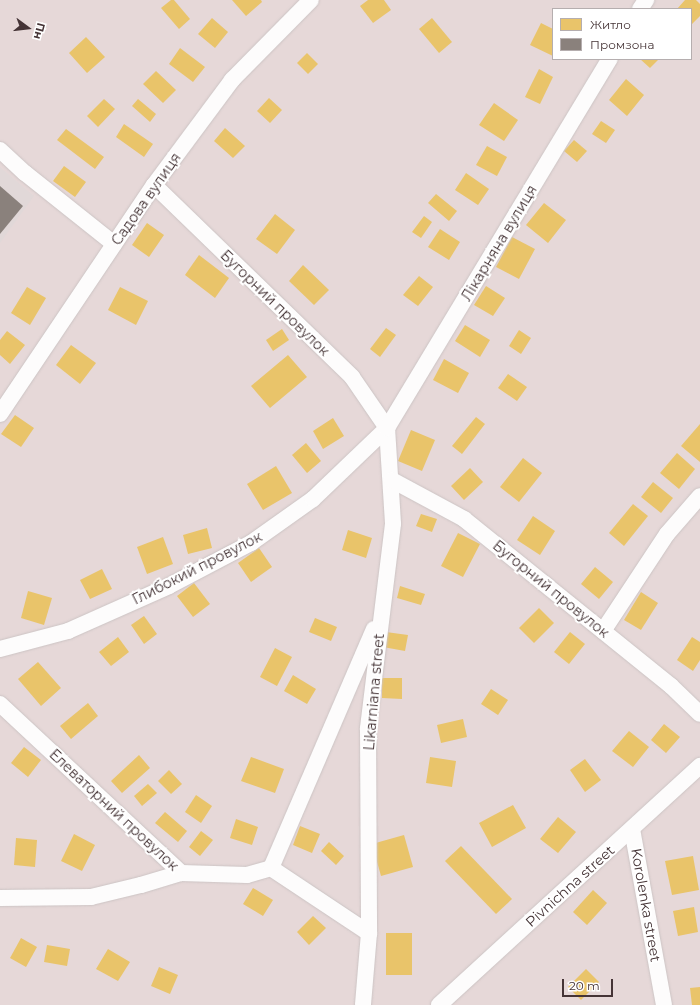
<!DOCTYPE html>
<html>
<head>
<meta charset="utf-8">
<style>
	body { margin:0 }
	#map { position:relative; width:700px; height:1005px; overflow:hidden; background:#f0e8e8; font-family:Montserrat,sans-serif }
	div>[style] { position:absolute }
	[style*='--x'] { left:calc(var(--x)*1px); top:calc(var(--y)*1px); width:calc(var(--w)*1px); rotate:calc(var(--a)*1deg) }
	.residential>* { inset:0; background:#e6d8d8 }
	.industrial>* { inset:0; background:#e1d8d8 }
	.homes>* { inset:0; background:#e9c46a }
	.industry>* { inset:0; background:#8a817c }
	.roads { filter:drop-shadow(0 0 1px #ccc4c4) drop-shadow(0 0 1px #ccc4c4) }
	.minor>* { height:16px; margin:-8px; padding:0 8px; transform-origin:8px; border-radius:8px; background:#fdfcfc }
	span { translate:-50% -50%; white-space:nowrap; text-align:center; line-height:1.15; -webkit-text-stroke:4px #fff; paint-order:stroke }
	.street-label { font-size:14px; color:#453436 }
	.legend { position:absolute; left:552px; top:8px; width:140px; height:52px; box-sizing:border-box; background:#fff; border:1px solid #b5aeaf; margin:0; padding:5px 7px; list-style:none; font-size:12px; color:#453436 }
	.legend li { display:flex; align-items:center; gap:8px; height:20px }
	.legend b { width:20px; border:1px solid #b5aeaf }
	.north { position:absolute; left:8px; top:8px; width:40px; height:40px; -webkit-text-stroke:3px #fff; paint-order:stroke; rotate:105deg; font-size:11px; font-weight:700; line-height:16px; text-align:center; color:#453436 }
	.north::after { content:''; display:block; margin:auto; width:14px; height:18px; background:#453436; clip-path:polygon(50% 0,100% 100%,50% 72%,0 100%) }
	.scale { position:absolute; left:562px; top:979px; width:51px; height:18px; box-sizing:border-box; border:2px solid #453436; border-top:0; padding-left:5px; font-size:12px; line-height:14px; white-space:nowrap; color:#453436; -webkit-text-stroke:3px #fff; paint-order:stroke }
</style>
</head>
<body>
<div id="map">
	<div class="residential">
		<i style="clip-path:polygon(evenodd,0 0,700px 0,700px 1005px,0 1005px,0 0,553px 9px,691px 9px,691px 59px,553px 59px,553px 9px)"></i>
	</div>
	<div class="industrial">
		<i style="clip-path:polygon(0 167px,34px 196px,0 243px)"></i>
	</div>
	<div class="homes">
		<i style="clip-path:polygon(171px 0,174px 0,190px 19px,179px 29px,161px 8px)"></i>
		<i style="clip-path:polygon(232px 0,261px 0,262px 2px,246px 16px)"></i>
		<i style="clip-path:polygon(368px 0,384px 0,391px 10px,373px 23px,360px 6px)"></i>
		<i style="clip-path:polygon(685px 0,696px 0,700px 4px,700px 16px,691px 25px,691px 9px,677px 9px)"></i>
		<i style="clip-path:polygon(212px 18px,228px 32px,215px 48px,198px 34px)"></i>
		<i style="clip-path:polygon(432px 18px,452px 42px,439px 53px,419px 29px)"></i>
		<i style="clip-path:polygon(541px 23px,553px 29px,553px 56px,530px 45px)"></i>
		<i style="clip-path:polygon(86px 37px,105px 57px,87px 73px,69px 53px)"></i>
		<i style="clip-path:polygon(180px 48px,205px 67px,193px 82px,169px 64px)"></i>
		<i style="clip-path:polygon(307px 53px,318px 64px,308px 74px,297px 63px)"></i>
		<i style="clip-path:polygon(640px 59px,659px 59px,650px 68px)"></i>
		<i style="clip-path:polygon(539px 69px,553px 77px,540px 104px,525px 97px)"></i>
		<i style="clip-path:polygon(156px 71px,176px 90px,163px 103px,143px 84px)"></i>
		<i style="clip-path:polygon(626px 79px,644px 95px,627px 116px,609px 100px)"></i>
		<i style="clip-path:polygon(269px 98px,282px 110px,270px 123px,257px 111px)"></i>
		<i style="clip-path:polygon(104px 99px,115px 109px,98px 127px,87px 116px)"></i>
		<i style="clip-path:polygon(138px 99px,156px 114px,150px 122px,132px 106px)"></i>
		<i style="clip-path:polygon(494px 103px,518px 120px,504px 141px,479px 125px)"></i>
		<i style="clip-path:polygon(601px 121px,615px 130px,606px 143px,592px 134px)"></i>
		<i style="clip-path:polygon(124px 124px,153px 144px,144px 157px,116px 137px)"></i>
		<i style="clip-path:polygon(225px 128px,245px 146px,233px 158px,214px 141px)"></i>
		<i style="clip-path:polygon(66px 129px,104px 157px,95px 169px,57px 140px)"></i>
		<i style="clip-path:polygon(574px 140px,587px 151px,577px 162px,564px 151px)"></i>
		<i style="clip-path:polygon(487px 146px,507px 157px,497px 176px,476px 165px)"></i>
		<i style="clip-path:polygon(64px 166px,86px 182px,75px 197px,53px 181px)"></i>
		<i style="clip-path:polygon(466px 173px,489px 189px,478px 205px,455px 190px)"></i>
		<i style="clip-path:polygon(436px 194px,457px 211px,449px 221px,428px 203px)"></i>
		<i style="clip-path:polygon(544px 203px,566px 220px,548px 243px,526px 225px)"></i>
		<i style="clip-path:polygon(275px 214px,295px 230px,277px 254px,256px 239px)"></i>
		<i style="clip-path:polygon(424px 216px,432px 222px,421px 238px,412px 232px)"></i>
		<i style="clip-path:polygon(147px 223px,164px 235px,149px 257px,132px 245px)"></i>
		<i style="clip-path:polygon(440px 229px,460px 242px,449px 260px,428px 247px)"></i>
		<i style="clip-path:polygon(512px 237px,535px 249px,519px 279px,496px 267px)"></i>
		<i style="clip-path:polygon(199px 255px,229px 278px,215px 298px,185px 275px)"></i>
		<i style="clip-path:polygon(303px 265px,329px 290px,314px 305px,289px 281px)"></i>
		<i style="clip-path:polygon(419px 276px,433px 287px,418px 306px,403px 295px)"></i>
		<i style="clip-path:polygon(486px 286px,505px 298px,493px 316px,474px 305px)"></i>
		<i style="clip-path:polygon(27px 287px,46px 298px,30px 325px,11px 313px)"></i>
		<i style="clip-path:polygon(120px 287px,148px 301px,136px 325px,108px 310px)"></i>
		<i style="clip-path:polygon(465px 325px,490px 340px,480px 357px,455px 341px)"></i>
		<i style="clip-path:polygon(386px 328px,396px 335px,380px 357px,370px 349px)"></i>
		<i style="clip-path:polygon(282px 329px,289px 340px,273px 351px,266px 340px)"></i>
		<i style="clip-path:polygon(519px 330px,531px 338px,521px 354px,509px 346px)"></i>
		<i style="clip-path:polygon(7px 331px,25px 345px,10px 364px,0 355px,0 340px)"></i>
		<i style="clip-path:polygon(71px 345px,96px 363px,80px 384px,56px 365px)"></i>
		<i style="clip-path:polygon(288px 355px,307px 377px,270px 408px,251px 386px)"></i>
		<i style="clip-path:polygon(444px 359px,469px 373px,458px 393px,433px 380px)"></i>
		<i style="clip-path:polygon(508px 374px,527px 387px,517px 401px,498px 388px)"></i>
		<i style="clip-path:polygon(15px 415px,34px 428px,21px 447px,1px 434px)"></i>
		<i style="clip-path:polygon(476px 417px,485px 424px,462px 454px,452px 446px)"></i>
		<i style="clip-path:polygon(333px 418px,344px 436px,323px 449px,313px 431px)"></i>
		<i style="clip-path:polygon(700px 424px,700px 462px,681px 446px)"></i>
		<i style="clip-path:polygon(411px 430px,435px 440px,422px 471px,398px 461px)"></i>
		<i style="clip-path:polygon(306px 443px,321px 461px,307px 473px,292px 455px)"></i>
		<i style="clip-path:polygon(677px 453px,695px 469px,679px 489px,660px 473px)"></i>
		<i style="clip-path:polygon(523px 458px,542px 473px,519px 502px,500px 487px)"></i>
		<i style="clip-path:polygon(276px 466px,292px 493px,263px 510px,247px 484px)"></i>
		<i style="clip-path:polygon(470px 468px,483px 482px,464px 500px,451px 486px)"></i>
		<i style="clip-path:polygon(653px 482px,673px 498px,661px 513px,641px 497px)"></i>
		<i style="clip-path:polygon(633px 504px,648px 516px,624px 546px,609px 533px)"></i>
		<i style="clip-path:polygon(421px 514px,437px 519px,432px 532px,416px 526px)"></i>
		<i style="clip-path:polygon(533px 516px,555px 531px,540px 555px,517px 540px)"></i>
		<i style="clip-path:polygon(207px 528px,212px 548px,188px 554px,183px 535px)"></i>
		<i style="clip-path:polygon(348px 530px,372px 538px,366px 558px,342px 550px)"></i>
		<i style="clip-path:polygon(458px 533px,480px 544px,463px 577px,441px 566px)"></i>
		<i style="clip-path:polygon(163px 537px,173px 564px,147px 574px,137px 547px)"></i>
		<i style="clip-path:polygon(259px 548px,272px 567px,251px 582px,238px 563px)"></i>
		<i style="clip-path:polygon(595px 567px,613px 582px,599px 599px,581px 584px)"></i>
		<i style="clip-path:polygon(102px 569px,112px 589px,90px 599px,80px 580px)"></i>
		<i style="clip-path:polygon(194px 583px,210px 604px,193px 617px,177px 596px)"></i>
		<i style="clip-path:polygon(400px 586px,425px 594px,421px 605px,397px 598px)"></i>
		<i style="clip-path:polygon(28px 591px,52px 598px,44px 625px,21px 618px)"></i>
		<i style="clip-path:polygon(641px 592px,658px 603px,641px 630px,624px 620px)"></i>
		<i style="clip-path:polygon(539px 608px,554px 623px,534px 643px,519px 628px)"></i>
		<i style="clip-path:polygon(144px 616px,157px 634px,144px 644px,131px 625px)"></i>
		<i style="clip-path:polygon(315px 618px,337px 627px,331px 641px,309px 632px)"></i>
		<i style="clip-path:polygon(386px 632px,408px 635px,405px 651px,383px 647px)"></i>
		<i style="clip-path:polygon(570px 632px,585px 644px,569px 664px,554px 652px)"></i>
		<i style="clip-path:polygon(118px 637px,129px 652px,111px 666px,99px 652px)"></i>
		<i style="clip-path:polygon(692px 637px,700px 642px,700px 660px,693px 671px,677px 660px)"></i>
		<i style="clip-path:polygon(275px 648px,292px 657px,277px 686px,260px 677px)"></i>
		<i style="clip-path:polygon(38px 662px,61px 688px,41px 706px,18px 679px)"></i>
		<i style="clip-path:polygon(293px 675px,316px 689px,307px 704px,284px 691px)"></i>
		<i style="clip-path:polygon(382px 678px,402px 678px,402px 699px,382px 698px)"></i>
		<i style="clip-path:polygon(491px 689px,508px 700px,498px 715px,481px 704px)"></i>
		<i style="clip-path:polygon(88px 703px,98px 716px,71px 739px,60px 726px)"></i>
		<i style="clip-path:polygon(463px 719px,467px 737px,441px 743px,437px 725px)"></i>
		<i style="clip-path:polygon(664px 724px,680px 737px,666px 753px,651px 740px)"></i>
		<i style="clip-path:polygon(629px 731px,649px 747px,633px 767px,612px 751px)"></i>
		<i style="clip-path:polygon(24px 747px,41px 760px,28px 777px,11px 763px)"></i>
		<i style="clip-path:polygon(139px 755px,150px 768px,122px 793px,111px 781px)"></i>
		<i style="clip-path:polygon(251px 757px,284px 769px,275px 793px,241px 781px)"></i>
		<i style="clip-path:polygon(430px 757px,456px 761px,452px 787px,426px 783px)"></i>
		<i style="clip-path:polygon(585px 759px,601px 780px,585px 792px,570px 770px)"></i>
		<i style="clip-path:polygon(169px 770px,182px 784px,171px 794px,158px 781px)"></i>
		<i style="clip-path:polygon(148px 784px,157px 793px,142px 806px,134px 796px)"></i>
		<i style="clip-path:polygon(196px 795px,212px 806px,201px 823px,185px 812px)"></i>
		<i style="clip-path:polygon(513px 805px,526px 828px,492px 847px,479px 823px)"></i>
		<i style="clip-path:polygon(165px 812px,187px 831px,178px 842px,155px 823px)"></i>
		<i style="clip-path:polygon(558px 817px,576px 832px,558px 853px,540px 839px)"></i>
		<i style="clip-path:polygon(236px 819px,258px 827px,252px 845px,230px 838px)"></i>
		<i style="clip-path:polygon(300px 826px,320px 834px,312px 853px,293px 845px)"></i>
		<i style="clip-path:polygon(201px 831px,213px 840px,200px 856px,189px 847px)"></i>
		<i style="clip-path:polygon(74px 834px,95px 845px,82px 871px,61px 861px)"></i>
		<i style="clip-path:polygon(404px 835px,413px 867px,381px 876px,372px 844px)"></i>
		<i style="clip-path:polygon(16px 838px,37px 840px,35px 867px,14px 865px)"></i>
		<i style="clip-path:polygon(329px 842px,344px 856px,336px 865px,321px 851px)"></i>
		<i style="clip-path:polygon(461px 846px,512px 899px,496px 914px,445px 861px)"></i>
		<i style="clip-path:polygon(693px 856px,699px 890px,672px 895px,665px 861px)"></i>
		<i style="clip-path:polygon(253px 888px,273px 900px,263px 916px,243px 904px)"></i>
		<i style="clip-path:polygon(593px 890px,607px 903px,587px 925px,573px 912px)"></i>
		<i style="clip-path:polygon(694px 907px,698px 932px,678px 936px,673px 911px)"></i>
		<i style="clip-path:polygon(313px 916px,326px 928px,309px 945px,297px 932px)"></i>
		<i style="clip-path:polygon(386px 933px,412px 933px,412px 975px,386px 975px)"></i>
		<i style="clip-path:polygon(21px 938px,37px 947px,26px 967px,10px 958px)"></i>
		<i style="clip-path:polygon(47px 945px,70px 949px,67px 966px,44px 962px)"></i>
		<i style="clip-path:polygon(108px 949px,130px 962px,118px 981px,96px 969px)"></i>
		<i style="clip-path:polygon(159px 967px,178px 975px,170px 994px,151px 986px)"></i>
		<i style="clip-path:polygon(586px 969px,599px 982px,581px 1000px,568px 987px)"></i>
		<i style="clip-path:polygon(700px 987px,700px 1005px,692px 1005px,690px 988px)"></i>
	</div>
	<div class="industry">
		<i style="clip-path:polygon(0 186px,23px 206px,0 234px)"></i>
	</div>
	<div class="roads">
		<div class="minor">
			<i style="--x:640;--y:9;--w:11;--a:-56"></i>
			<i style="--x:0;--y:150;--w:34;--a:43"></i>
			<i style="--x:25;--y:173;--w:114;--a:38.6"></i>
			<i style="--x:154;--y:185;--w:276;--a:44.1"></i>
			<i style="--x:352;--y:377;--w:62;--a:55.5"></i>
			<i style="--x:387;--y:428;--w:96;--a:86.4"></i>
			<i style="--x:393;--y:524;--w:207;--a:97"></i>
			<i style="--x:368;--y:729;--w:204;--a:89.7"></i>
			<i style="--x:369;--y:933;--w:72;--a:94.8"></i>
			<i style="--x:0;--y:414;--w:276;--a:-56.1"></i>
			<i style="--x:154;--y:185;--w:131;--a:-53.4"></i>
			<i style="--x:232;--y:80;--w:112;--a:-45.4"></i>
			<i style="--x:392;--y:480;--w:82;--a:28.4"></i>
			<i style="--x:464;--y:519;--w:266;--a:38.9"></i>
			<i style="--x:671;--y:686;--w:40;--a:44"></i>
			<i style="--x:603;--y:631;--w:116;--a:-56.6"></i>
			<i style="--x:667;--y:534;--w:50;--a:-49"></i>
			<i style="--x:0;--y:649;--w:70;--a:-14.8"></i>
			<i style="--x:68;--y:631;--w:111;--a:-24"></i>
			<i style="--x:169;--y:586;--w:93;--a:-27.7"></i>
			<i style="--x:251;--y:543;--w:76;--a:-35.4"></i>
			<i style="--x:313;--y:499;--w:103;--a:-43.8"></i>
			<i style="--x:387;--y:428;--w:431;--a:-58.9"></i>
			<i style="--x:0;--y:704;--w:248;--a:43"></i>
			<i style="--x:181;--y:873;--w:66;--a:1.7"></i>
			<i style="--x:247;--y:875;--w:25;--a:-16"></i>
			<i style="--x:271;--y:868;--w:118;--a:33.6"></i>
			<i style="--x:632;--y:829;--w:179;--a:79.7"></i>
			<i style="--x:271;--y:868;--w:260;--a:-66.7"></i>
			<i style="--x:0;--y:898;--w:91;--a:-0.6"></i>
			<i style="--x:91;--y:897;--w:51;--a:-13.5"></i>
			<i style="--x:141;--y:885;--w:42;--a:-16.7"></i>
			<i style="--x:439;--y:1005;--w:354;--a:-42.5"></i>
		</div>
	</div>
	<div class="street-label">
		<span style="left:146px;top:199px;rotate:-55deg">Садова вулиця</span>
		<span style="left:499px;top:243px;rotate:-59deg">Лікарняна вулиця</span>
		<span style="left:275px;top:303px;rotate:44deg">Бугорний провулок</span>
		<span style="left:197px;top:568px;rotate:-27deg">Глибокий провулок</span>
		<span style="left:551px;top:589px;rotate:39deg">Бугорний провулок</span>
		<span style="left:374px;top:692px;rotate:-85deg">Likarniana street</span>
		<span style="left:114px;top:810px;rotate:43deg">Елеваторний провулок</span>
		<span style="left:570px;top:886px;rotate:-42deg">Pivnichna street</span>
		<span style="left:646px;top:905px;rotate:80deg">Korolenka street</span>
	</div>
	<ul class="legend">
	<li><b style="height:11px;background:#e9c46a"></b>Житло</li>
	<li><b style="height:11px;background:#8a817c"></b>Промзона</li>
	</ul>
	<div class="north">Пн</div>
	<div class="scale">20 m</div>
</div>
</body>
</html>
